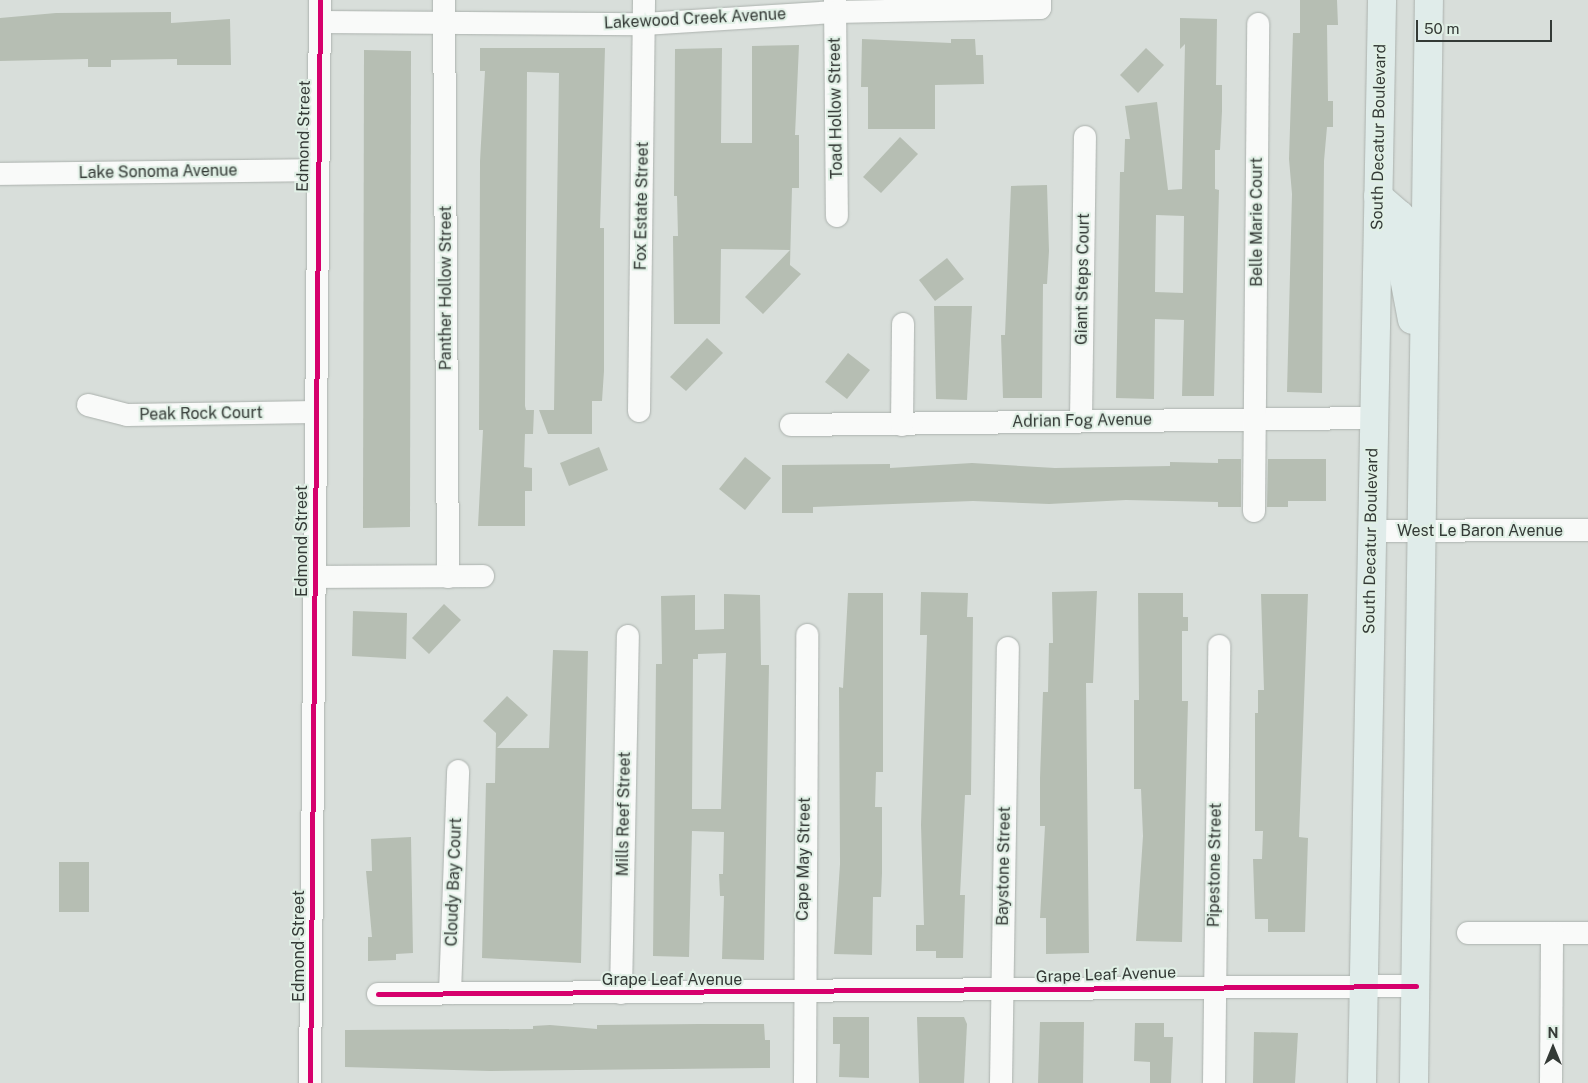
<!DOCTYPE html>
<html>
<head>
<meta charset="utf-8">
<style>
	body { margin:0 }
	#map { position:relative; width:1588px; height:1083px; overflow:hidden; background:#d8deda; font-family:"Public Sans",sans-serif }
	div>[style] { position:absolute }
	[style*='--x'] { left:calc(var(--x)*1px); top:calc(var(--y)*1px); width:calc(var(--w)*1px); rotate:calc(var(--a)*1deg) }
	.building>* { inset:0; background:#b6beb3 }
	.roads { filter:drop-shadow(0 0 1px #abb1ad) drop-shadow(0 0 1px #abb1ad) }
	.minor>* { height:22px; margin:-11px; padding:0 11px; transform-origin:11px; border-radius:11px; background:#f9faf9 }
	.major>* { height:28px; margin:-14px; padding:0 14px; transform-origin:14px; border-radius:14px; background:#e0ecea }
	.cycleway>* { height:5px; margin:-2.5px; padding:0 2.5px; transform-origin:2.5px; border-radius:2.5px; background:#d6006c }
	span { translate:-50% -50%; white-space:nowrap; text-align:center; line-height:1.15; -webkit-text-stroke:4px #e1f0e6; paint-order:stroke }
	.street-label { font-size:16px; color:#343a36 }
	.north { position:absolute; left:1528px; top:1023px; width:50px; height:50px; -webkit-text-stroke:4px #e1f0e6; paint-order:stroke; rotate:0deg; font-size:14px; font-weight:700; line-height:20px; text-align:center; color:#343a36 }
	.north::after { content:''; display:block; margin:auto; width:18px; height:22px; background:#343a36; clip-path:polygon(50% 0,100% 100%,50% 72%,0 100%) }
	.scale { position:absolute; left:1416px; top:20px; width:136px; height:22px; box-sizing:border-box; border:2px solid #343a36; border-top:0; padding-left:6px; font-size:15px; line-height:18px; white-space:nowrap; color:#343a36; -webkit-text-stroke:4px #e1f0e6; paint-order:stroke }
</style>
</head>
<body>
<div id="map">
	<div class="building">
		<i style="clip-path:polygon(1300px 0,1337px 0,1338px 25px,1327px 25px,1328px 101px,1333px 101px,1333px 127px,1327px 127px,1324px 161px,1322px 393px,1287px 392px,1292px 194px,1289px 159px,1293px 33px,1300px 33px)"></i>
		<i style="clip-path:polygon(171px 12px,171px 23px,230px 19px,231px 65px,177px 65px,177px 59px,111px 60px,111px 67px,88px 67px,88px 59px,0 61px,0 18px,56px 13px)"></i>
		<i style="clip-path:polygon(evenodd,1180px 18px,1217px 19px,1216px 85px,1222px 85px,1222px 111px,1220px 150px,1215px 150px,1215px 189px,1219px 190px,1214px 396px,1182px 396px,1184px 320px,1155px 319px,1154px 399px,1116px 398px,1120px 172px,1124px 172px,1125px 139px,1130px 139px,1125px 106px,1157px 102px,1168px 190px,1182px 189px,1185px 44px,1180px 49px,1180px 18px,1156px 215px,1184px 216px,1183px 293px,1155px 292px,1156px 215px)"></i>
		<i style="clip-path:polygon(862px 39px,951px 43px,951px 39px,975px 39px,976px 55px,983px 55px,984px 84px,935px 85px,935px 129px,868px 129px,868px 87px,861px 87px)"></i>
		<i style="clip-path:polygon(799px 45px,795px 135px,799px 135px,799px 188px,792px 188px,790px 265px,801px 274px,763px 314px,745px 297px,790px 250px,721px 249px,720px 324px,674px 324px,673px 236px,678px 236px,677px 196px,674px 196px,675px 49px,722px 48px,721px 143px,752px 143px,752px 46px)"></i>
		<i style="clip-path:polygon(480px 48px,605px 48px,600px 228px,604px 228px,604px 371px,602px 401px,592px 401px,592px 434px,548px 434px,539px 410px,554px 410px,559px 73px,527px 72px,525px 406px,526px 410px,534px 410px,533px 434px,525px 434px,524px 467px,532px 468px,532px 491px,525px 491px,525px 526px,478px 526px,483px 430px,479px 430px,480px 161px,485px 71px,480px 71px)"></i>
		<i style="clip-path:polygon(1146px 48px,1164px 65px,1138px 93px,1120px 75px)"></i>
		<i style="clip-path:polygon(364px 50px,411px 51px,410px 527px,363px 528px)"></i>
		<i style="clip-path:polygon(900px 137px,918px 154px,881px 193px,863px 177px)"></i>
		<i style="clip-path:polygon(1047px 185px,1049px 251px,1047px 284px,1043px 284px,1042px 398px,1003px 398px,1001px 335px,1005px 335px,1011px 186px)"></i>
		<i style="clip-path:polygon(947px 258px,964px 279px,935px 301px,919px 280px)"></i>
		<i style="clip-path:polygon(934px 306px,972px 306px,967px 400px,936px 399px)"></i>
		<i style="clip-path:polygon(707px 338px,723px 353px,686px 391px,670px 377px)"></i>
		<i style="clip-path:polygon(848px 353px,870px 370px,847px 399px,825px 382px)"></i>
		<i style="clip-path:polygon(599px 447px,608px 470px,569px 486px,560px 463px)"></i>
		<i style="clip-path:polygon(745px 457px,771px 478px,745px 510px,719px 489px)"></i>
		<i style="clip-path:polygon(1218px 459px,1241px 459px,1241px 507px,1218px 507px,1218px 502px,1126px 500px,1049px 504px,973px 501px,813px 507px,813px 513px,782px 513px,782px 465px,890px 464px,890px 468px,972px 463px,1055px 468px,1170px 466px,1170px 462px,1218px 463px)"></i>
		<i style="clip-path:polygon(1268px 459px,1326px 459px,1326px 501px,1288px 501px,1288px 507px,1267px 507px)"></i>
		<i style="clip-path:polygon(1097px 591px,1093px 683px,1086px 683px,1089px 953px,1046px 954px,1046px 918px,1040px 918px,1045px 826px,1040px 826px,1040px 778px,1043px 692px,1048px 692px,1049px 643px,1053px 643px,1052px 592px)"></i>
		<i style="clip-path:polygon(921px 592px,968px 593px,967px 617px,973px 617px,971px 795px,965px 795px,960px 895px,965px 895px,963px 958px,936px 958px,936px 951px,916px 951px,916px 925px,924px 925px,921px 825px,927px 635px,920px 635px)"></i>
		<i style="clip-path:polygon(848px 593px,883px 593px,883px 772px,876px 772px,875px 807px,882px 807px,882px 873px,881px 897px,873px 897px,872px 955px,834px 954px,840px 864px,839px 687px,843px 688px)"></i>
		<i style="clip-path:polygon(1138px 593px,1183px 593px,1183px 617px,1188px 617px,1188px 631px,1182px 631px,1182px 701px,1188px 701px,1182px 942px,1136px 941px,1143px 836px,1141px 789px,1134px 789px,1134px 700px,1139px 700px)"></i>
		<i style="clip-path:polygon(evenodd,724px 594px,760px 595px,761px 665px,769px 665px,764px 960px,722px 959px,724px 896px,720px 896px,719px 874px,723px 874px,724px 832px,692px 831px,689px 957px,653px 956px,656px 664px,662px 664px,661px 596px,695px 595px,695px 630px,724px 629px,724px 594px,726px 653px,721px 809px,692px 809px,693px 659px,698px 659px,698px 654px,726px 653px)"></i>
		<i style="clip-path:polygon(1261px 594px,1308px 594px,1299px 837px,1308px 838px,1305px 932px,1268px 932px,1268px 919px,1255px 919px,1253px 859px,1262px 859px,1263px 831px,1255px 831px,1255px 713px,1258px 713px,1258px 690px,1264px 690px)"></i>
		<i style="clip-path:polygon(444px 604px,461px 620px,429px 654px,412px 638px)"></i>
		<i style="clip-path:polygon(353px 611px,407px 613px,406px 659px,352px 656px)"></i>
		<i style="clip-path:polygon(553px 650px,588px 651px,581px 963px,482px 958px,486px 783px,495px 783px,496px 733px,483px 721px,507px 696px,528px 715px,497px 748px,549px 748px)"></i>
		<i style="clip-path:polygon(411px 837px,413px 953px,396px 954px,396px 960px,368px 961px,368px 937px,372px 937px,366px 871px,372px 871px,371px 839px)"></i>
		<i style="clip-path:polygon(59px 862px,89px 862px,89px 912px,59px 912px)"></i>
		<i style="clip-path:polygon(833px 1017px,869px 1017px,869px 1078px,839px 1077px,840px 1044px,833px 1044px)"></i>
		<i style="clip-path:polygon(917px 1017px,964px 1017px,967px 1024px,964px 1083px,919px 1083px)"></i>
		<i style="clip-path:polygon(1040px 1022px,1084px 1022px,1083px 1083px,1038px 1083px)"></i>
		<i style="clip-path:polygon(1135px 1023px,1164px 1023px,1164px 1037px,1173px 1037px,1171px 1083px,1150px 1083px,1150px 1062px,1134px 1061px)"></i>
		<i style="clip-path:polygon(699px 1024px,764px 1024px,765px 1040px,770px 1040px,770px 1068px,490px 1071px,345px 1067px,345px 1030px,533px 1029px,533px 1026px,550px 1025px,597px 1029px,597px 1025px)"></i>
		<i style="clip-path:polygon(1254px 1032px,1298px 1033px,1295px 1083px,1253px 1083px)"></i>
	</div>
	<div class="roads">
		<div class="minor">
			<i style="--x:444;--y:0;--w:577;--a:89.6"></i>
			<i style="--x:835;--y:0;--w:216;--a:89.5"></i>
			<i style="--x:320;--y:22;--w:324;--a:0.4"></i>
			<i style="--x:644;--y:24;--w:191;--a:-3.6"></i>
			<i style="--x:835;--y:12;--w:205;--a:-1.1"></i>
			<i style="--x:1040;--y:8;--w:8;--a:-90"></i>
			<i style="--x:0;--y:174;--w:315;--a:-0.7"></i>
			<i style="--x:88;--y:405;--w:40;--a:14.4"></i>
			<i style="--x:127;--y:415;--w:188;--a:-0.9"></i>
			<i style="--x:639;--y:411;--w:411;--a:-89.3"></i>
			<i style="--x:1081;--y:420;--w:283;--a:-89.2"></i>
			<i style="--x:791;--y:425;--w:582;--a:-0.69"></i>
			<i style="--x:902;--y:425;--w:101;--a:-89.4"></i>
			<i style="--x:1254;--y:511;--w:487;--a:-89.5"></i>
			<i style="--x:1371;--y:531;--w:217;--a:-0.3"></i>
			<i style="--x:314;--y:577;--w:169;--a:-0.3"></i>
			<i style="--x:1468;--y:933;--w:120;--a:0"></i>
			<i style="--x:450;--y:993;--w:222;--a:-87.9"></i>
			<i style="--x:621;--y:993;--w:357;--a:-88.9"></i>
			<i style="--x:378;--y:994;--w:1038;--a:-0.44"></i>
			<i style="--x:310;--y:1083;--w:1083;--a:-89.47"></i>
			<i style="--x:805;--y:1083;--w:448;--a:-89.7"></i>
			<i style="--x:1001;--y:1083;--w:435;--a:-89.1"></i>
			<i style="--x:1214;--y:1083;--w:437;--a:-89.3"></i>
			<i style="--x:1551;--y:1083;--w:150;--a:-89.6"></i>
		</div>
		<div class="major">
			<i style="--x:1378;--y:196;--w:29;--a:41"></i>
			<i style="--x:1400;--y:215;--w:42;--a:90"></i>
			<i style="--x:1400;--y:257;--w:64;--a:79.2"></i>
			<i style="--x:1362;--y:1083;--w:1083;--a:-88.94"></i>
			<i style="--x:1414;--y:1083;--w:1083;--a:-89.21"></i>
		</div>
	</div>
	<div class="cycleway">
		<i style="--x:378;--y:994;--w:1038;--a:-0.44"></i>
		<i style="--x:310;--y:1083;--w:1083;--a:-89.47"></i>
	</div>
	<div class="street-label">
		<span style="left:695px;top:19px;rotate:-3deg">Lakewood Creek Avenue</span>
		<span style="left:836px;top:108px;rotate:-91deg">Toad Hollow Street</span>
		<span style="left:304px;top:136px;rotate:-89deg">Edmond Street</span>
		<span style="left:1379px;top:137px;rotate:-89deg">South Decatur Boulevard</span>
		<span style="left:158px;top:172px;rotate:-1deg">Lake Sonoma Avenue</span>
		<span style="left:642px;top:206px;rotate:-89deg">Fox Estate Street</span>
		<span style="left:1257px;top:222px;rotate:-90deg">Belle Marie Court</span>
		<span style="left:1083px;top:279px;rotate:-89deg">Giant Steps Court</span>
		<span style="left:446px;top:288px;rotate:-90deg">Panther Hollow Street</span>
		<span style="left:201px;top:414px;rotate:-1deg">Peak Rock Court</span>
		<span style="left:1082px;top:421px;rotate:-1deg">Adrian Fog Avenue</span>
		<span style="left:1480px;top:531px">West Le Baron Avenue</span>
		<span style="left:302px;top:541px;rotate:-90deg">Edmond Street</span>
		<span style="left:1371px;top:541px;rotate:-89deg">South Decatur Boulevard</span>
		<span style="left:624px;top:814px;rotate:-89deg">Mills Reef Street</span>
		<span style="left:804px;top:859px;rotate:-89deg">Cape May Street</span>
		<span style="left:1215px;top:865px;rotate:-89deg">Pipestone Street</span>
		<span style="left:1004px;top:866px;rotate:-89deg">Baystone Street</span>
		<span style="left:454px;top:882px;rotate:-88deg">Cloudy Bay Court</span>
		<span style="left:299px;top:946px;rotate:-90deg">Edmond Street</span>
		<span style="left:1106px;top:975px;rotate:-2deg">Grape Leaf Avenue</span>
		<span style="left:672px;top:980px">Grape Leaf Avenue</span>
	</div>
	<div class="north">N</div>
	<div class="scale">50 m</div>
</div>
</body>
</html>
